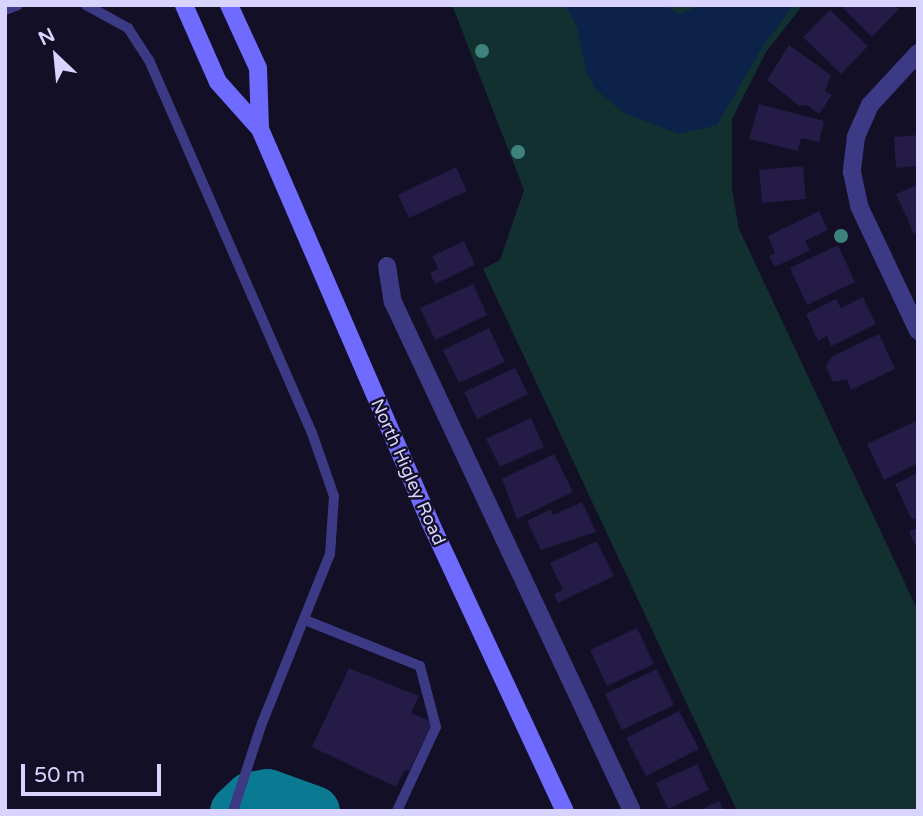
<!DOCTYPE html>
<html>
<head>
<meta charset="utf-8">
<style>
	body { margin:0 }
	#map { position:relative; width:923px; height:816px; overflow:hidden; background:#130f26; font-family:"Varela Round",sans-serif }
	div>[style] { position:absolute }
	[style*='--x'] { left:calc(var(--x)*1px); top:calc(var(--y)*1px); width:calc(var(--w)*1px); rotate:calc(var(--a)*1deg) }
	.green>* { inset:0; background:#12302f }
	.water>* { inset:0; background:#0c2248 }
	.taxiway>* { height:51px; margin:-25.5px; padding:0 25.5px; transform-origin:25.5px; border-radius:25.5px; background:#0a7a92 }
	.building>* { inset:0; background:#241b47 }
	.lane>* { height:10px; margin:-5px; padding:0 5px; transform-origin:5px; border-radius:5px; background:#3d3a85 }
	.street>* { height:18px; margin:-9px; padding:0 9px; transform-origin:9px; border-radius:9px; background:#3d3a85 }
	.secondary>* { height:18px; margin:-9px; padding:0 9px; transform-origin:9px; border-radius:9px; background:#6f6bff }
	.trees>* { width:14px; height:14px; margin:-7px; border-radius:50%; background:#3d827b }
	span { translate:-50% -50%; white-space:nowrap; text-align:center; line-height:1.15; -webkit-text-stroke:5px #130f26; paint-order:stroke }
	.street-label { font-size:18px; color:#d9d4ff }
	.frame { position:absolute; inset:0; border:7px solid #d9d4ff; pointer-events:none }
	.north { position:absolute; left:21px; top:21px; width:70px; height:70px; -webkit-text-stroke:5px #130f26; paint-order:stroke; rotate:334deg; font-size:19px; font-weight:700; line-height:28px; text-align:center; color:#d9d4ff }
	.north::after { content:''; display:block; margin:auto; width:24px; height:32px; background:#d9d4ff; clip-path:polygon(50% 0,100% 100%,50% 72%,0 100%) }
	.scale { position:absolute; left:21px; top:764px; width:140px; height:32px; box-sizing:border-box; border:4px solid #d9d4ff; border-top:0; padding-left:9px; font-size:21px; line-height:24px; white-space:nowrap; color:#d9d4ff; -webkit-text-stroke:5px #130f26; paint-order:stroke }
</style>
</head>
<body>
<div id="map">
	<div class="green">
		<i style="clip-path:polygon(452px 5px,803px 5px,766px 52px,732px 119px,732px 189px,739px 229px,918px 611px,918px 811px,737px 811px,483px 269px,500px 260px,524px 190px)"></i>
	</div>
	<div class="water">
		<i style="clip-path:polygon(565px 5px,662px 5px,680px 14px,701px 5px,794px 5px,763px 46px,717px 125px,679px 134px,624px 113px,595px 89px,586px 71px,577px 27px)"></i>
	</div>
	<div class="taxiway">
		<i style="--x:235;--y:811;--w:21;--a:-43"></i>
		<i style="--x:250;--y:797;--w:17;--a:-10"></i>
		<i style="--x:267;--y:794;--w:50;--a:19.9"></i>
	</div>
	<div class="building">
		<i style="clip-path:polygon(840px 5px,895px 5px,899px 9px,872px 37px)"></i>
		<i style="clip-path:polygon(830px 10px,868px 46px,841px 74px,803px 37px)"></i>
		<i style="clip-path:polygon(789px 45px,831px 75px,825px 91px,832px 95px,819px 114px,807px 105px,799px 106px,767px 80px)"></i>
		<i style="clip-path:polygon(759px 104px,824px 121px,819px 142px,801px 138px,798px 151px,749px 139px)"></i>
		<i style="clip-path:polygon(918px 135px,918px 166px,896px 168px,894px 137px)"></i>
		<i style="clip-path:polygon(803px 166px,806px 199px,762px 203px,759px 170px)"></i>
		<i style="clip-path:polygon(456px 167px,467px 191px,409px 218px,398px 195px)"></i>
		<i style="clip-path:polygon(918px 184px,918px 232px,914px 234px,896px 194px)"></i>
		<i style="clip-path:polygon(819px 211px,828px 230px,805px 241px,810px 250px,775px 267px,769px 256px,775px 253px,768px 236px)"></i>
		<i style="clip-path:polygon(464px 241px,475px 265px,435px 284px,430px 273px,438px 269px,432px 256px)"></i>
		<i style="clip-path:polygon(838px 245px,855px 282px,807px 305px,790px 268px)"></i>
		<i style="clip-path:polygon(473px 284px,487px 315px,435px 340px,420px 308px)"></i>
		<i style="clip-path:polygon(863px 297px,876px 324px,831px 346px,827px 336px,818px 341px,806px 314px,836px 299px,841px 308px)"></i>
		<i style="clip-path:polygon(489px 328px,505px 362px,459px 383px,443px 350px)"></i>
		<i style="clip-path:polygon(879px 334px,895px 369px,851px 390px,847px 379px,833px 382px,826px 367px,831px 357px)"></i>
		<i style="clip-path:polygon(515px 368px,528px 394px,477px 419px,464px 392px)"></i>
		<i style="clip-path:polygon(531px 418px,544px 447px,500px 467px,486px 439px)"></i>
		<i style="clip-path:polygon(916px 421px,918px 463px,884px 480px,867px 444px)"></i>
		<i style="clip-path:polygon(554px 454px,573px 492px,517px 519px,502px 479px)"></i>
		<i style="clip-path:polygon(918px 473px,918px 517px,912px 520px,895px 484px)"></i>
		<i style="clip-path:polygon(582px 502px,596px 532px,541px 550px,527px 521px,551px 509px,553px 515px)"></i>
		<i style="clip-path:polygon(918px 527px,918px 551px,909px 532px)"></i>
		<i style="clip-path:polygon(597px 541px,614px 576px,558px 603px,554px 594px,563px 590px,550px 563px)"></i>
		<i style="clip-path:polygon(637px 628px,654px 664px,607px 686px,590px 650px)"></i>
		<i style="clip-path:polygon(349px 668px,419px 696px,411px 713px,433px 722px,409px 771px,405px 770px,396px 787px,312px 747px)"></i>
		<i style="clip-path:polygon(657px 669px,674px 705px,622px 730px,605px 694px)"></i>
		<i style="clip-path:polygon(679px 711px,699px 749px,646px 776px,626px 738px)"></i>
		<i style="clip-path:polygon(697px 764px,709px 790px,668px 809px,656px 783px)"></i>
		<i style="clip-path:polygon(719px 801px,724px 811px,698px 811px)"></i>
	</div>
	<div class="lane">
		<i style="--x:86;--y:5;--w:48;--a:28.7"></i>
		<i style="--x:128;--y:28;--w:38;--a:57"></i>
		<i style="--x:149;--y:60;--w:407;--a:66.4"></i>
		<i style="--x:312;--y:433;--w:67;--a:70.8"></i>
		<i style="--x:334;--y:496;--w:58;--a:93.9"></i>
		<i style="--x:330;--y:554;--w:182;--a:111.9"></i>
		<i style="--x:262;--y:723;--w:93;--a:108.2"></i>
		<i style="--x:5;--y:10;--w:14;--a:-21"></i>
		<i style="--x:305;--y:620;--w:124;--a:21.8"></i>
		<i style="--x:420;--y:666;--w:63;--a:75.3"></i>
		<i style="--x:436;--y:727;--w:93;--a:114.9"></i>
	</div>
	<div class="street">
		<i style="--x:918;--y:53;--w:71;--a:132.7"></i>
		<i style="--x:870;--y:105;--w:35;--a:114"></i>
		<i style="--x:856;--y:137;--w:35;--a:97"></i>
		<i style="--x:852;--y:172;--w:35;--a:78"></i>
		<i style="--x:859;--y:206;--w:138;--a:64.7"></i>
		<i style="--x:387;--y:266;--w:36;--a:81"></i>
		<i style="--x:393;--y:302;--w:562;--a:64.85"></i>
	</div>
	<div class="secondary">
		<i style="--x:184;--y:5;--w:84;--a:66.2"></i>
		<i style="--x:218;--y:82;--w:63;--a:48.2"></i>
		<i style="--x:260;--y:129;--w:428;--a:66.6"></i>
		<i style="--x:430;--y:522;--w:319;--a:65"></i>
		<i style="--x:229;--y:5;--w:69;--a:65.3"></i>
		<i style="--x:258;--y:68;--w:61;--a:88.1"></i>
	</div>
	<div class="trees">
		<i style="left:482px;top:51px"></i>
		<i style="left:518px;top:152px"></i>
		<i style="left:841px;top:236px"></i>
	</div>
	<div class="street-label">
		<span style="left:408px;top:472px;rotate:66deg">North Higley Road</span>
	</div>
	<div class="frame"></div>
	<div class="north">N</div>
	<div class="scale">50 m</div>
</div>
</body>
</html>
